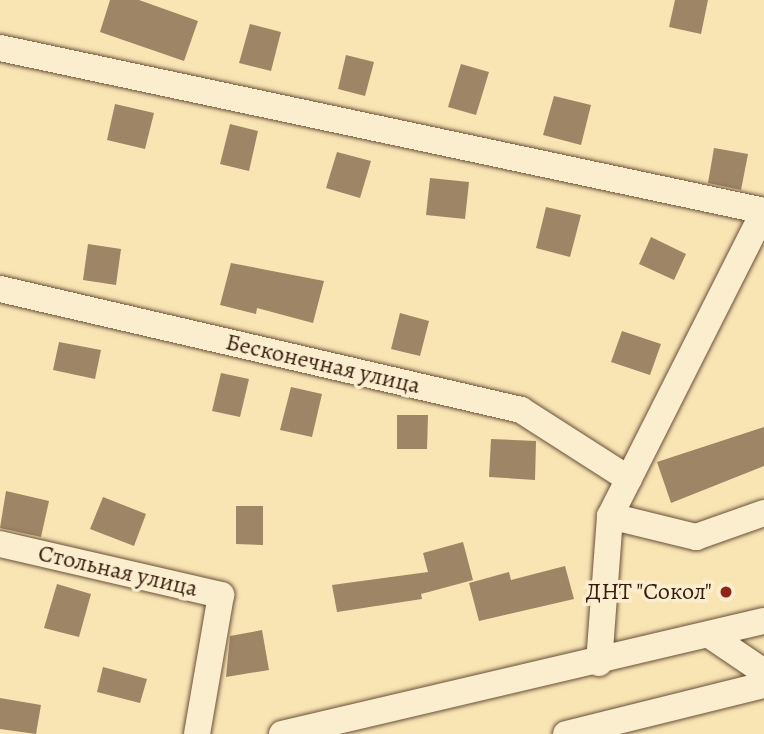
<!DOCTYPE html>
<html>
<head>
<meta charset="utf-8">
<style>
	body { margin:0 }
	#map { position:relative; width:764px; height:734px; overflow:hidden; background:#f9e5b3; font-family:Alegreya,serif }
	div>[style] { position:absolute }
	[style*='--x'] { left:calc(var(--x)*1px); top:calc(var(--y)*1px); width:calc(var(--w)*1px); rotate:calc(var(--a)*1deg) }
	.building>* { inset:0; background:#9d8565 }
	.roads { filter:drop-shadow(0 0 2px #694f3a) drop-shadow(0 0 2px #694f3a) }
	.minor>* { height:26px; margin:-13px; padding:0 13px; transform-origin:13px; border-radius:13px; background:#fbeece }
	.dots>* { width:19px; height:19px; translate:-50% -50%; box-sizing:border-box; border:4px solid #fbeece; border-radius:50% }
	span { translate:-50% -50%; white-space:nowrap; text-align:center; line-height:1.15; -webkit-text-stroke:7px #fbeece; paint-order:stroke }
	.street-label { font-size:24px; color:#391d11 }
	.poi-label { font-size:24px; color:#391d11 }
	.right { translate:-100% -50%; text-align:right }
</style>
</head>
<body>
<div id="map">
	<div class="building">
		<i style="clip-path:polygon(110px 0,139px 0,198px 21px,184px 61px,100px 32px)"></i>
		<i style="clip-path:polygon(675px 0,708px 0,701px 34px,669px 27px)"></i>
		<i style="clip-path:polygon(250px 24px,281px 32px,271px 71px,239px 63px)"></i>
		<i style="clip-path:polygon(346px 55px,374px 62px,365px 96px,338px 89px)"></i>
		<i style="clip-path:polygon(461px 64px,489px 72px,476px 115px,448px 107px)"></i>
		<i style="clip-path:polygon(554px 96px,591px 105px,581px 145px,543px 135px)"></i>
		<i style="clip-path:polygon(115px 104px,154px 113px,145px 149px,107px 140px)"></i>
		<i style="clip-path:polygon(230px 124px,258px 131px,249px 171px,220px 164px)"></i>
		<i style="clip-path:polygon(714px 148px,748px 154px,741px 190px,708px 183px)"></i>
		<i style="clip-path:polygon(337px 152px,371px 161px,360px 198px,326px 188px)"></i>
		<i style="clip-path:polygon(430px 178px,469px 182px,465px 219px,426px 215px)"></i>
		<i style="clip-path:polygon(546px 207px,581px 215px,570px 257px,536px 248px)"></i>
		<i style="clip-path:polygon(651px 237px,686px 254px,674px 280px,639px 264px)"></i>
		<i style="clip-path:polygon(88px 244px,121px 249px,116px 285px,83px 280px)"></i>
		<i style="clip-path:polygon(231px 263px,324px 281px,313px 323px,257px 308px,256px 314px,220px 305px)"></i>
		<i style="clip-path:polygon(400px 313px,429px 321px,420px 356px,391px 349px)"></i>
		<i style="clip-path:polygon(622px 331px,661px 344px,650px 375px,611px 362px)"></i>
		<i style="clip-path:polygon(59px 342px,101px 350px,95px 379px,53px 370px)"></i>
		<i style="clip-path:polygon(221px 373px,249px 379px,240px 417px,212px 411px)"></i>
		<i style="clip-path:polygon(291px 387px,322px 394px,312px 437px,280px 430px)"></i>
		<i style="clip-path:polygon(397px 415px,428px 415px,427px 449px,397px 449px)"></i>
		<i style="clip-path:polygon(764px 427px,764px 466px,671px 503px,657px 462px)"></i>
		<i style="clip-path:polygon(491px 439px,536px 441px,535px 480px,489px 477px)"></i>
		<i style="clip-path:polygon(6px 491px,49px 501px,41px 537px,0 528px)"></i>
		<i style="clip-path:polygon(103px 497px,146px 514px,134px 546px,90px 529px)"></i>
		<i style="clip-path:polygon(236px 506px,263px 506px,263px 545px,236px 544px)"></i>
		<i style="clip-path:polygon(463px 542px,473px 580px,421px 594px,422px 599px,337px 612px,332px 585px,428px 572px,423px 553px)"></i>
		<i style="clip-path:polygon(565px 566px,574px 599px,479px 621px,469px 583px,509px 572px,511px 580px)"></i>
		<i style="clip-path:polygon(57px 584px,91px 594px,79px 637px,44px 628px)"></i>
		<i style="clip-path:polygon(262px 630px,269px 670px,226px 677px,230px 636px)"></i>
		<i style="clip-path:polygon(103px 667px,147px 679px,140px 703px,97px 692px)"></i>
		<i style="clip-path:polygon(0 698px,41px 705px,36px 734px,0 729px)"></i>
	</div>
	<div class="roads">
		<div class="minor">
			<i style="--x:0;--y:48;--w:781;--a:12.04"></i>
			<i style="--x:0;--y:289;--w:535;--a:13.07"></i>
			<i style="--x:521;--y:410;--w:128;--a:32.6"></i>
			<i style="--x:610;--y:516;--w:89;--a:13.7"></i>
			<i style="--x:696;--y:537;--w:72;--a:-19.4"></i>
			<i style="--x:0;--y:544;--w:227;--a:13"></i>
			<i style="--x:221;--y:595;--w:141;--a:99.8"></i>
			<i style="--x:711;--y:636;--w:64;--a:34.2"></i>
			<i style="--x:599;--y:663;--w:147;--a:-85.7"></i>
			<i style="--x:610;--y:516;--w:342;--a:-63.2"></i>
			<i style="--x:282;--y:734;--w:495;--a:-13.2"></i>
			<i style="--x:566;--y:734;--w:204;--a:-13.9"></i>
		</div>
	</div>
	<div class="dots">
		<i style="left:726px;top:592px;background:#8f2418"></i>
	</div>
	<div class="street-label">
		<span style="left:323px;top:364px;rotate:13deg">Бесконечная улица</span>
		<span style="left:118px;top:571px;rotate:13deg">Стольная улица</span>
	</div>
	<div class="poi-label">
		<span class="right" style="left:712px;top:592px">ДНТ "Сокол"</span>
	</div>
</div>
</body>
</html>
